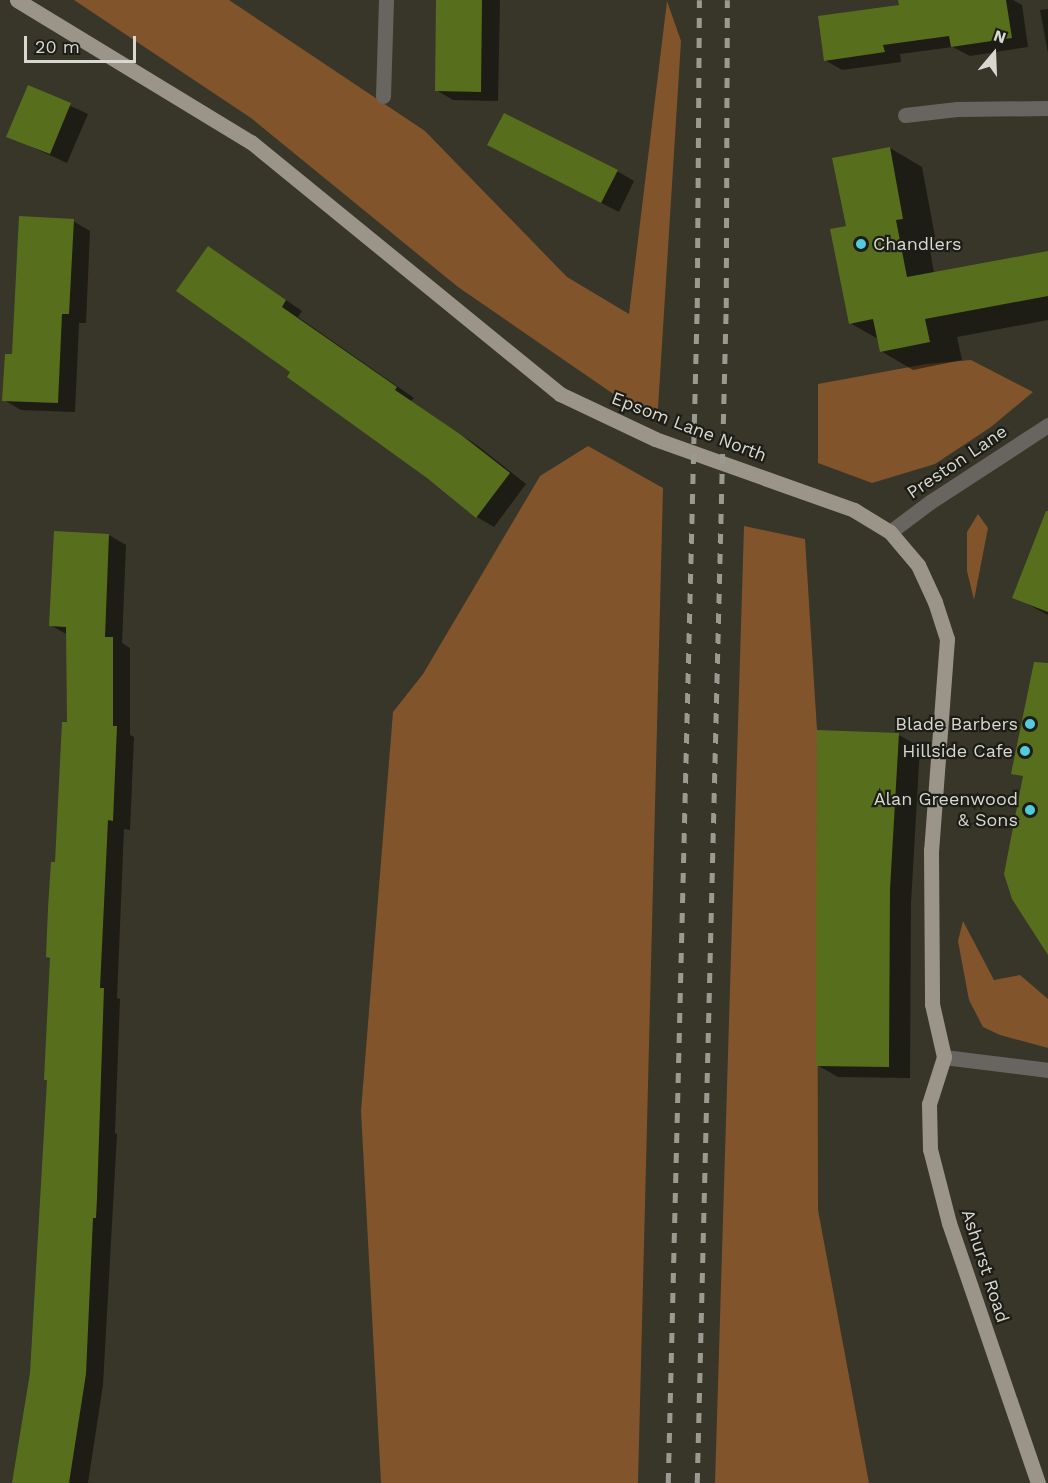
<!DOCTYPE html>
<html>
<head>
<meta charset="utf-8">
<style>
	body { margin:0 }
	#map { position:relative; width:1048px; height:1483px; overflow:hidden; background:#373629; font-family:"Work Sans",sans-serif }
	div>[style] { position:absolute }
	[style*='--x'] { left:calc(var(--x)*1px); top:calc(var(--y)*1px); width:calc(var(--w)*1px); rotate:calc(var(--a)*1deg) }
	.green>* { inset:0; background:#81542b }
	.shadow>* { inset:0; background:#0007 }
	.building>* { inset:0; background:#576f1c }
	.minor>* { height:15px; margin:-7.5px; padding:0 7.5px; transform-origin:7.5px; border-radius:7.5px; background:#686560 }
	.major>* { height:15px; margin:-7.5px; padding:0 7.5px; transform-origin:7.5px; border-radius:7.5px; background:#9b9489 }
	.rail>* { height:4.5px; margin-top:-2.25px; transform-origin:0; background:repeating-linear-gradient(90deg,#9a9a90 0 10px,transparent 0 20px) }
	.dots>* { width:16px; height:16px; translate:-50% -50%; box-sizing:border-box; border:3px solid #1d1d17; border-radius:50% }
	span { translate:-50% -50%; white-space:nowrap; text-align:center; line-height:1.15; -webkit-text-stroke:4.5px #1d1d17; paint-order:stroke }
	.poi-label { font-size:18px; color:#d8d8d0 }
	.left { translate:0 -50%; text-align:left }
	.right { translate:-100% -50%; text-align:right }
	.street-label { font-size:18px; color:#d8d8d0 }
	.north { position:absolute; left:964px; top:24px; width:60px; height:60px; -webkit-text-stroke:4px #1d1d17; paint-order:stroke; rotate:19deg; font-size:16px; font-weight:700; line-height:24px; text-align:center; color:#d8d8d0 }
	.north::after { content:''; display:block; margin:auto; width:21px; height:27px; background:#d8d8d0; clip-path:polygon(50% 0,100% 100%,50% 72%,0 100%) }
	.scale { position:absolute; left:24px; top:36px; width:112px; height:27px; box-sizing:border-box; border:3px solid #d8d8d0; border-top:0; padding-left:8px; font-size:18px; line-height:21px; white-space:nowrap; color:#d8d8d0; -webkit-text-stroke:4px #1d1d17; paint-order:stroke }
</style>
</head>
<body>
<div id="map">
	<div class="green">
		<i style="clip-path:polygon(74px 0,229px 0,425px 131px,567px 277px,629px 314px,667px 1px,681px 41px,657px 424px,458px 287px,251px 118px)"></i>
		<i style="clip-path:polygon(971px 360px,1033px 392px,991px 427px,935px 464px,872px 483px,818px 463px,818px 384px,926px 364px)"></i>
		<i style="clip-path:polygon(588px 446px,663px 488px,638px 1483px,381px 1483px,361px 1111px,393px 712px,423px 674px,540px 476px)"></i>
		<i style="clip-path:polygon(978px 514px,988px 528px,974px 600px,967px 571px,967px 532px)"></i>
		<i style="clip-path:polygon(744px 526px,805px 539px,817px 730px,818px 1210px,869px 1483px,715px 1483px)"></i>
		<i style="clip-path:polygon(963px 921px,994px 980px,1020px 975px,1048px 999px,1048px 1048px,1000px 1035px,983px 1027px,969px 1000px,958px 941px)"></i>
	</div>
	<div class="shadow">
		<i style="clip-path:polygon(438px 0,500px 0,498px 101px,453px 100px,436px 90px)"></i>
		<i style="clip-path:polygon(899px 0,1013px 0,1022px 5px,1028px 47px,970px 56px,953px 47px,900px 54px,901px 62px,842px 70px,825px 60px,900px 6px)"></i>
		<i style="clip-path:polygon(1048px 9px,1048px 53px,1040px 10px)"></i>
		<i style="clip-path:polygon(29px 87px,88px 114px,67px 163px,8px 136px)"></i>
		<i style="clip-path:polygon(890px 148px,922px 167px,935px 237px,928px 238px,934px 273px,1048px 252px,1048px 320px,957px 337px,962px 360px,913px 370px,881px 351px,878px 339px,850px 323px,847px 227px)"></i>
		<i style="clip-path:polygon(507px 155px,617px 171px,634px 181px,619px 212px)"></i>
		<i style="clip-path:polygon(73px 221px,90px 231px,86px 323px,79px 323px,75px 412px,21px 410px,4px 400px,13px 356px)"></i>
		<i style="clip-path:polygon(225px 258px,302px 311px,298px 317px,414px 398px,411px 401px,478px 446px,526px 484px,494px 527px,477px 517px,292px 372px)"></i>
		<i style="clip-path:polygon(109px 535px,126px 545px,122px 643px,130px 648px,130px 735px,134px 737px,130px 830px,124px 829px,117px 998px,120px 999px,115px 1133px,117px 1134px,103px 1385px,88px 1483px,18px 1483px,32px 1373px,49px 1081px,45px 1079px,52px 959px,47px 957px,69px 724px,68px 635px,50px 625px)"></i>
		<i style="clip-path:polygon(1048px 539px,1048px 615px,1014px 597px)"></i>
		<i style="clip-path:polygon(819px 731px,899px 735px,920px 747px,911px 903px,910px 1078px,838px 1077px,817px 1065px)"></i>
	</div>
	<div class="building">
		<i style="clip-path:polygon(436px 0,482px 0,481px 92px,435px 91px)"></i>
		<i style="clip-path:polygon(898px 0,1006px 0,1012px 38px,951px 47px,949px 36px,883px 45px,885px 52px,824px 61px,818px 16px,899px 5px)"></i>
		<i style="clip-path:polygon(28px 85px,71px 103px,50px 154px,6px 137px)"></i>
		<i style="clip-path:polygon(504px 113px,618px 170px,601px 203px,487px 145px)"></i>
		<i style="clip-path:polygon(890px 147px,903px 219px,896px 220px,907px 277px,1048px 251px,1048px 296px,925px 319px,930px 342px,880px 352px,873px 319px,849px 324px,830px 229px,846px 226px,832px 158px)"></i>
		<i style="clip-path:polygon(19px 216px,74px 219px,69px 314px,62px 314px,58px 403px,2px 401px,5px 354px,12px 354px)"></i>
		<i style="clip-path:polygon(208px 246px,286px 300px,282px 307px,397px 387px,395px 390px,460px 434px,510px 473px,476px 518px,427px 478px,287px 377px,290px 372px,176px 291px)"></i>
		<i style="clip-path:polygon(1046px 511px,1048px 511px,1048px 612px,1012px 598px)"></i>
		<i style="clip-path:polygon(54px 531px,109px 534px,105px 637px,113px 637px,113px 726px,117px 726px,113px 821px,108px 820px,100px 988px,104px 988px,97px 1198px,96px 1218px,93px 1218px,86px 1374px,69px 1483px,12px 1483px,30px 1373px,47px 1080px,44px 1080px,50px 958px,46px 957px,48px 908px,51px 862px,55px 862px,62px 722px,67px 722px,66px 627px,49px 626px)"></i>
		<i style="clip-path:polygon(1034px 662px,1048px 663px,1048px 955px,1012px 899px,1004px 874px,1023px 776px,1011px 774px)"></i>
		<i style="clip-path:polygon(817px 730px,899px 733px,890px 890px,889px 1067px,816px 1066px)"></i>
	</div>
	<div class="minor">
		<i style="--x:383;--y:96;--w:96;--a:-88.2"></i>
		<i style="--x:905;--y:115;--w:52;--a:-6.6"></i>
		<i style="--x:957;--y:109;--w:91;--a:-0.6"></i>
		<i style="--x:890;--y:532;--w:50;--a:-36.9"></i>
		<i style="--x:930;--y:502;--w:141;--a:-33.1"></i>
		<i style="--x:944;--y:1057;--w:105;--a:7.1"></i>
	</div>
	<div class="major">
		<i style="--x:17;--y:0;--w:274;--a:31.3"></i>
		<i style="--x:251;--y:142;--w:399;--a:39.2"></i>
		<i style="--x:560;--y:394;--w:105;--a:25.3"></i>
		<i style="--x:655;--y:439;--w:211;--a:19.6"></i>
		<i style="--x:854;--y:510;--w:42;--a:31.4"></i>
		<i style="--x:890;--y:532;--w:43;--a:49.7"></i>
		<i style="--x:918;--y:565;--w:41;--a:65.3"></i>
		<i style="--x:935;--y:602;--w:39;--a:72"></i>
		<i style="--x:947;--y:639;--w:212;--a:94.3"></i>
		<i style="--x:931;--y:850;--w:154;--a:89.6"></i>
		<i style="--x:932;--y:1004;--w:54;--a:77.2"></i>
		<i style="--x:944;--y:1057;--w:49;--a:107.7"></i>
		<i style="--x:929;--y:1104;--w:45;--a:88.7"></i>
		<i style="--x:930;--y:1149;--w:76;--a:75.6"></i>
		<i style="--x:949;--y:1223;--w:275;--a:71.1"></i>
	</div>
	<div class="rail">
		<i style="--x:668;--y:1483;--w:1175;--a:-88.59"></i>
		<i style="--x:697;--y:308;--w:308;--a:-89.6"></i>
		<i style="--x:697;--y:1483;--w:1175;--a:-88.59"></i>
		<i style="--x:726;--y:308;--w:308;--a:-89.8"></i>
	</div>
	<div class="dots">
		<i style="left:861px;top:244px;background:#53cbdb"></i>
		<i style="left:1030px;top:724px;background:#53cbdb"></i>
		<i style="left:1025px;top:751px;background:#53cbdb"></i>
		<i style="left:1030px;top:810px;background:#53cbdb"></i>
	</div>
	<div class="poi-label">
		<span class="left" style="left:873px;top:244px">Chandlers</span>
		<span class="right" style="left:1018px;top:724px">Blade Barbers</span>
		<span class="right" style="left:1013px;top:751px">Hillside Cafe</span>
		<span class="right" style="left:1018px;top:810px">Alan Greenwood<br>&amp; Sons</span>
	</div>
	<div class="street-label">
		<span style="left:689px;top:427px;rotate:21deg">Epsom Lane North</span>
		<span style="left:957px;top:462px;rotate:-34deg">Preston Lane</span>
		<span style="left:985px;top:1266px;rotate:72deg">Ashurst Road</span>
	</div>
	<div class="north">N</div>
	<div class="scale">20 m</div>
</div>
</body>
</html>
